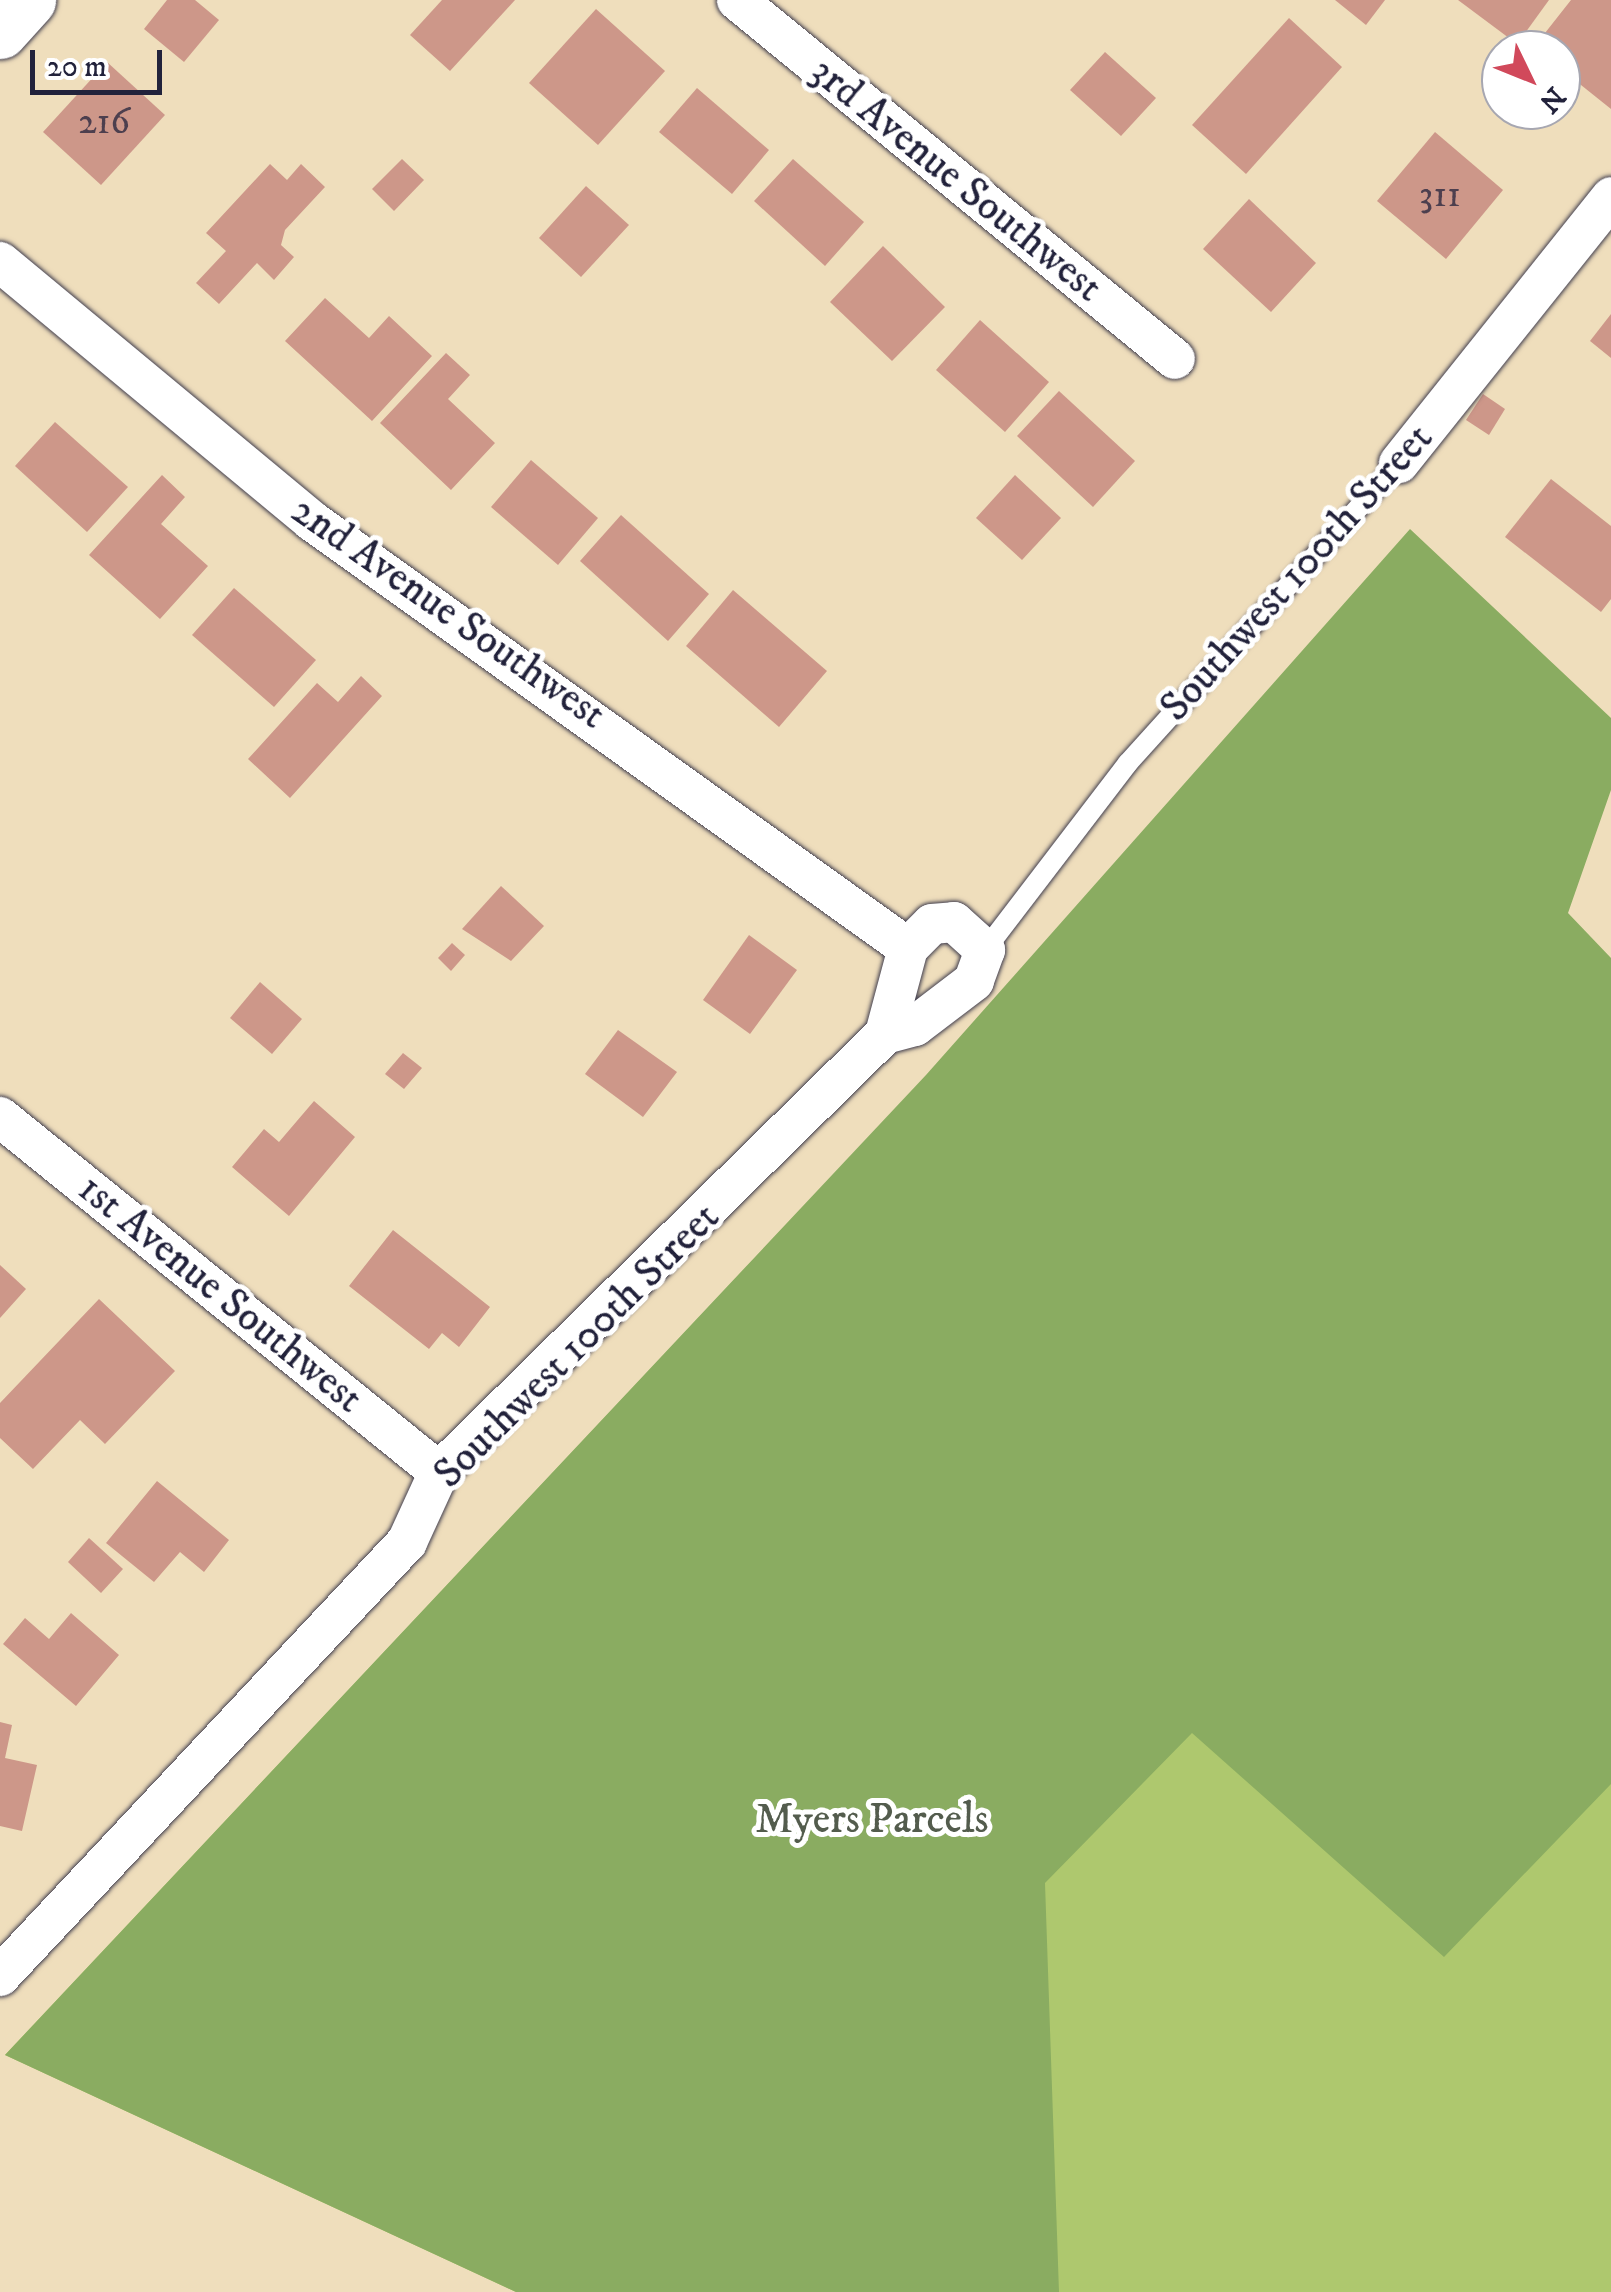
<!DOCTYPE html>
<html>
<head>
<meta charset="utf-8">
<style>
	body { margin:0 }
	#map { position:relative; width:1611px; height:2292px; overflow:hidden; background:#efdebc; font-family:"IM FELL DW Pica",serif }
	div>[style] { position:absolute }
	[style*='--x'] { left:calc(var(--x)*1px); top:calc(var(--y)*1px); width:calc(var(--w)*1px); rotate:calc(var(--a)*1deg) }
	.green>* { inset:0; background:#aec86e }
	.forest>* { inset:0; background:#8aac61 }
	.building>* { inset:0; background:#cd9789 }
	.roads { filter:drop-shadow(0 0 2px #413e4e) drop-shadow(0 0 2px #413e4e) }
	.lane>* { height:20px; margin:-10px; padding:0 10px; transform-origin:10px; border-radius:10px; background:#fff }
	.street>* { height:40px; margin:-20px; padding:0 20px; transform-origin:20px; border-radius:20px; background:#fff }
	.secondary>* { height:55px; margin:-27.5px; padding:0 27.5px; transform-origin:27.5px; border-radius:27.5px; background:#fff }
	span { translate:-50% -50%; white-space:nowrap; text-align:center; line-height:1.15; -webkit-text-stroke:10px #fff; paint-order:stroke }
	.number-label { font-size:38px; color:#4d3f4e }
	.number-label span { -webkit-text-stroke-width:0 }
	.street-label { font-size:42px; color:#22223b }
	.park-label { font-size:42px; color:#535c4d }
	.north { position:absolute; left:1481px; top:30px; width:100px; height:100px; box-sizing:border-box; background:#fff; border:2px solid #a7a7b1; border-radius:50%; rotate:133deg; font-size:28px; font-weight:700; line-height:40px; text-align:center; color:#22223b }
	.north::after { content:''; display:block; margin:auto; width:35px; height:45px; background:#d1495b; clip-path:polygon(50% 0,100% 100%,50% 72%,0 100%) }
	.scale { position:absolute; left:30px; top:50px; width:132px; height:45px; box-sizing:border-box; border:5px solid #22223b; border-top:0; padding-left:12px; font-size:30px; line-height:35px; white-space:nowrap; color:#22223b; -webkit-text-stroke:8px #fff; paint-order:stroke }
</style>
</head>
<body>
<div id="map">
	<div class="green">
		<i style="clip-path:polygon(798px 1212px,1611px 1738px,1611px 2292px,516px 2292px,5px 2055px)"></i>
	</div>
	<div class="forest">
		<i style="clip-path:polygon(1410px 529px,1611px 718px,1611px 790px,1568px 913px,1611px 958px,1611px 1784px,1444px 1957px,1192px 1733px,1045px 1883px,1059px 2292px,516px 2292px,5px 2055px,926px 1075px)"></i>
	</div>
	<div class="building">
		<i style="clip-path:polygon(167px 0,195px 0,219px 20px,184px 62px,144px 29px)"></i>
		<i style="clip-path:polygon(442px 0,515px 0,450px 71px,410px 35px)"></i>
		<i style="clip-path:polygon(1335px 0,1385px 0,1366px 25px)"></i>
		<i style="clip-path:polygon(1458px 0,1549px 0,1517px 44px)"></i>
		<i style="clip-path:polygon(1571px 0,1611px 0,1611px 109px,1561px 69px,1561px 50px,1534px 47px)"></i>
		<i style="clip-path:polygon(596px 9px,665px 71px,598px 145px,529px 83px)"></i>
		<i style="clip-path:polygon(1289px 18px,1342px 67px,1246px 174px,1192px 125px)"></i>
		<i style="clip-path:polygon(1105px 52px,1156px 98px,1121px 136px,1070px 90px)"></i>
		<i style="clip-path:polygon(107px 62px,165px 115px,101px 185px,43px 132px)"></i>
		<i style="clip-path:polygon(697px 88px,769px 150px,732px 194px,659px 132px)"></i>
		<i style="clip-path:polygon(1435px 132px,1503px 190px,1446px 259px,1377px 201px)"></i>
		<i style="clip-path:polygon(402px 159px,424px 180px,394px 211px,372px 189px)"></i>
		<i style="clip-path:polygon(793px 159px,864px 222px,825px 266px,754px 201px)"></i>
		<i style="clip-path:polygon(270px 164px,287px 180px,301px 164px,325px 187px,285px 230px,281px 245px,294px 257px,274px 280px,257px 263px,219px 304px,196px 283px,226px 251px,206px 233px)"></i>
		<i style="clip-path:polygon(586px 186px,629px 225px,581px 277px,539px 238px)"></i>
		<i style="clip-path:polygon(1249px 199px,1316px 263px,1271px 312px,1203px 249px)"></i>
		<i style="clip-path:polygon(883px 246px,945px 307px,892px 361px,830px 302px)"></i>
		<i style="clip-path:polygon(325px 298px,369px 338px,389px 316px,432px 356px,372px 421px,285px 341px)"></i>
		<i style="clip-path:polygon(1611px 314px,1611px 358px,1590px 341px)"></i>
		<i style="clip-path:polygon(980px 320px,1049px 382px,1005px 432px,936px 370px)"></i>
		<i style="clip-path:polygon(446px 353px,470px 375px,448px 399px,495px 443px,451px 490px,380px 423px)"></i>
		<i style="clip-path:polygon(1059px 391px,1135px 461px,1093px 507px,1017px 436px)"></i>
		<i style="clip-path:polygon(1483px 394px,1505px 409px,1489px 435px,1466px 420px)"></i>
		<i style="clip-path:polygon(55px 422px,128px 487px,87px 532px,15px 466px)"></i>
		<i style="clip-path:polygon(531px 460px,598px 518px,558px 565px,491px 507px)"></i>
		<i style="clip-path:polygon(162px 475px,185px 497px,161px 524px,208px 566px,160px 619px,89px 555px)"></i>
		<i style="clip-path:polygon(1015px 475px,1061px 518px,1022px 560px,976px 518px)"></i>
		<i style="clip-path:polygon(1551px 479px,1611px 526px,1611px 599px,1601px 612px,1505px 537px)"></i>
		<i style="clip-path:polygon(621px 515px,709px 594px,668px 641px,580px 561px)"></i>
		<i style="clip-path:polygon(234px 588px,316px 660px,274px 707px,192px 635px)"></i>
		<i style="clip-path:polygon(733px 590px,827px 671px,779px 727px,686px 646px)"></i>
		<i style="clip-path:polygon(361px 676px,382px 696px,290px 798px,248px 759px,317px 683px,338px 702px)"></i>
		<i style="clip-path:polygon(501px 886px,544px 926px,511px 961px,462px 929px)"></i>
		<i style="clip-path:polygon(749px 935px,797px 970px,750px 1034px,703px 1000px)"></i>
		<i style="clip-path:polygon(452px 943px,465px 955px,451px 971px,438px 958px)"></i>
		<i style="clip-path:polygon(260px 982px,302px 1019px,272px 1054px,230px 1018px)"></i>
		<i style="clip-path:polygon(618px 1030px,677px 1072px,643px 1117px,585px 1074px)"></i>
		<i style="clip-path:polygon(403px 1053px,422px 1068px,404px 1089px,385px 1074px)"></i>
		<i style="clip-path:polygon(314px 1101px,355px 1137px,289px 1216px,232px 1167px,264px 1129px,279px 1142px)"></i>
		<i style="clip-path:polygon(393px 1230px,490px 1307px,459px 1347px,442px 1333px,429px 1349px,349px 1286px)"></i>
		<i style="clip-path:polygon(0 1265px,26px 1289px,0 1318px)"></i>
		<i style="clip-path:polygon(99px 1299px,175px 1371px,105px 1444px,80px 1420px,33px 1469px,0 1438px,0 1403px)"></i>
		<i style="clip-path:polygon(157px 1481px,229px 1540px,204px 1572px,180px 1552px,154px 1582px,106px 1543px)"></i>
		<i style="clip-path:polygon(89px 1538px,123px 1569px,101px 1593px,68px 1562px)"></i>
		<i style="clip-path:polygon(71px 1613px,119px 1655px,76px 1706px,3px 1644px,25px 1618px,49px 1639px)"></i>
		<i style="clip-path:polygon(0 1722px,12px 1725px,5px 1758px,37px 1765px,22px 1831px,0 1826px)"></i>
	</div>
	<div class="roads">
		<div class="lane">
			<i style="--x:985;--y:950;--w:235;--a:-52.6"></i>
			<i style="--x:1128;--y:763;--w:404;--a:-47.9"></i>
		</div>
		<div class="street">
			<i style="--x:737;--y:0;--w:566;--a:39.34"></i>
			<i style="--x:0;--y:262;--w:405;--a:39.7"></i>
			<i style="--x:312;--y:521;--w:733;--a:35.62"></i>
			<i style="--x:1399;--y:463;--w:340;--a:-51.4"></i>
			<i style="--x:954;--y:922;--w:42;--a:42.1"></i>
			<i style="--x:985;--y:950;--w:33;--a:110"></i>
			<i style="--x:974;--y:981;--w:74;--a:142.7"></i>
			<i style="--x:915;--y:1026;--w:31;--a:165"></i>
			<i style="--x:885;--y:1034;--w:89;--a:-75"></i>
			<i style="--x:908;--y:948;--w:34;--a:-45"></i>
			<i style="--x:932;--y:924;--w:22;--a:-5"></i>
			<i style="--x:0;--y:1117;--w:565;--a:38.96"></i>
			<i style="--x:0;--y:1976;--w:595;--a:-46.84"></i>
			<i style="--x:407;--y:1542;--w:77;--a:-65.4"></i>
			<i style="--x:439;--y:1472;--w:625;--a:-44.48"></i>
		</div>
		<div class="secondary">
			<i style="--x:0;--y:31;--w:42;--a:-47.9"></i>
		</div>
	</div>
	<div class="number-label">
		<span style="left:104px;top:123px">216</span>
		<span style="left:1440px;top:196px">311</span>
	</div>
	<div class="street-label">
		<span style="left:956px;top:180px;rotate:39deg">3rd Avenue Southwest</span>
		<span style="left:1297px;top:573px;rotate:-48deg">Southwest 100th Street</span>
		<span style="left:448px;top:613px;rotate:35deg">2nd Avenue Southwest</span>
		<span style="left:220px;top:1294px;rotate:39deg">1st Avenue Southwest</span>
		<span style="left:577px;top:1346px;rotate:-45deg">Southwest 100th Street</span>
	</div>
	<div class="park-label">
		<span style="left:872px;top:1820px">Myers Parcels</span>
	</div>
	<div class="north">N</div>
	<div class="scale">20 m</div>
</div>
</body>
</html>
